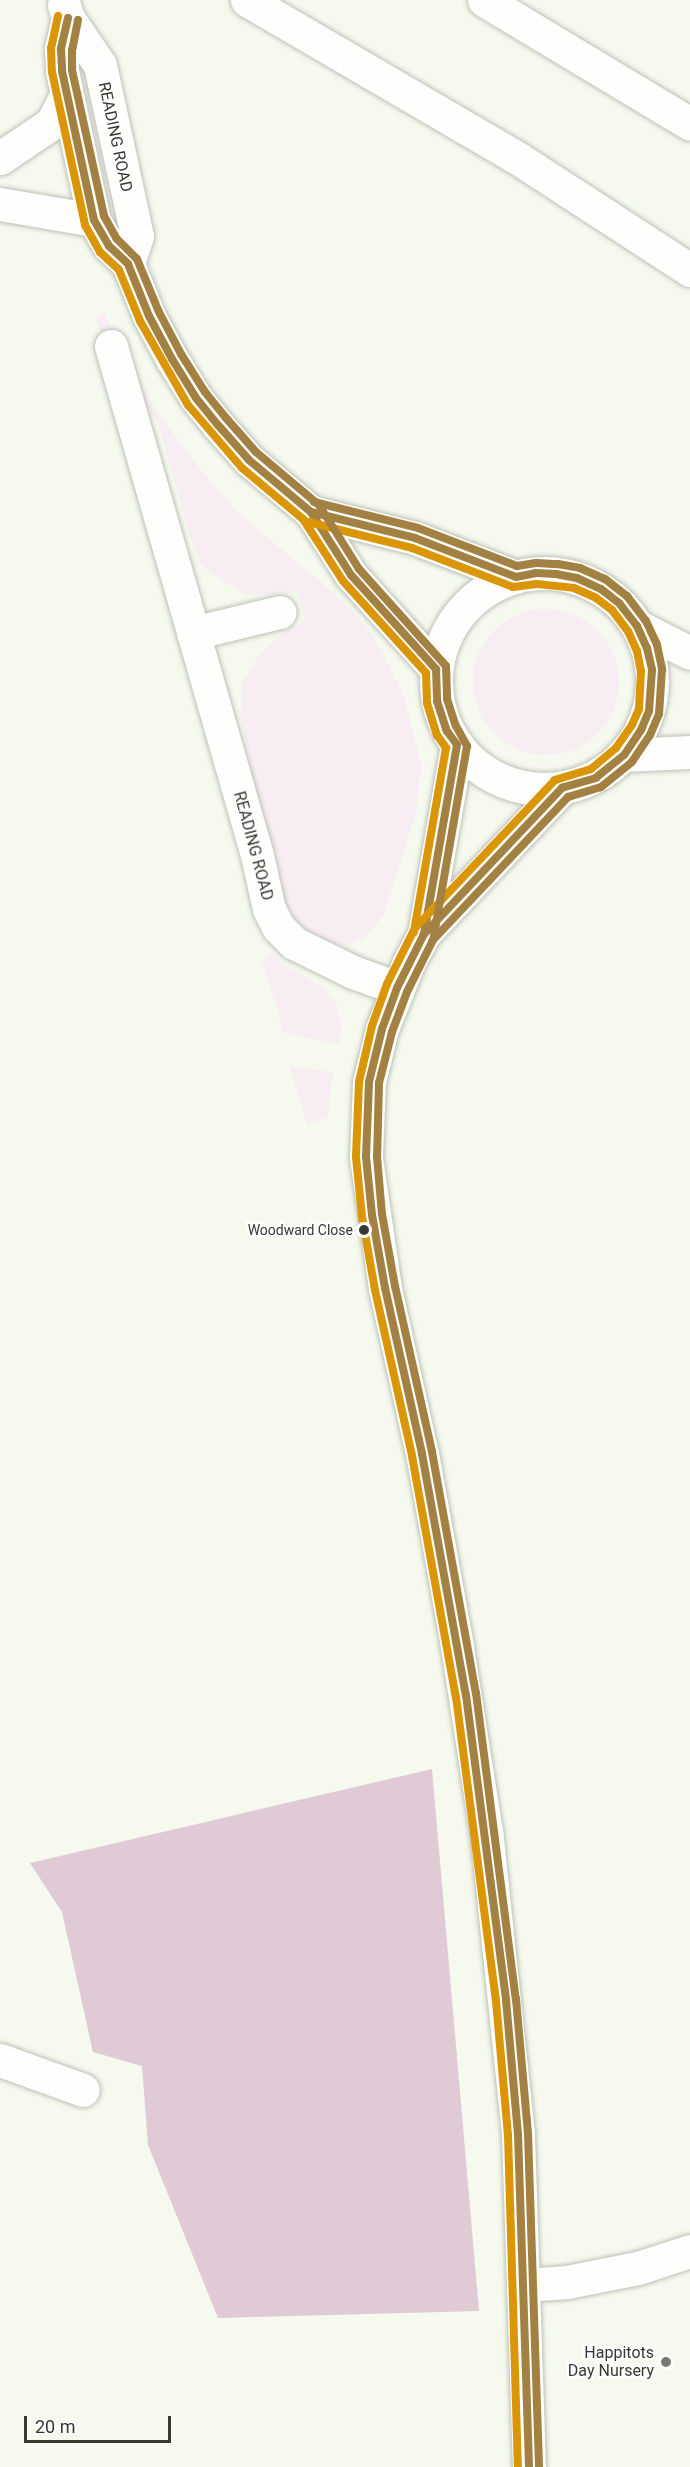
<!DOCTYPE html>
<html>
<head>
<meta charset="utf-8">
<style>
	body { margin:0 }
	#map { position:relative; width:690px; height:2467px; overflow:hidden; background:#f5f9ee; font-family:Roboto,sans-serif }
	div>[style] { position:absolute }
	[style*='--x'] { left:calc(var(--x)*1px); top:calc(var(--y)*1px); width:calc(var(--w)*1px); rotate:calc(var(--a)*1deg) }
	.green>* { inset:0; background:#f8edf2 }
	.round { border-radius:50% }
	.forest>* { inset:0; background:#dfcad6 }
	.roads { filter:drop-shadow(0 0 2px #bec1b9) drop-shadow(0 0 2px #bec1b9) }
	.minor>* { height:33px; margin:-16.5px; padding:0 16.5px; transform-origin:16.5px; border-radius:16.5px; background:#fefefc }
	.tertiary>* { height:33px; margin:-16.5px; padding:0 16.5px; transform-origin:16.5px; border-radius:16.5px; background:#fefefc }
	.primary>* { height:33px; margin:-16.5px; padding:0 16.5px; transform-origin:16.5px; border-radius:16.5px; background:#fefefc }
	.primary>.ring { margin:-16.5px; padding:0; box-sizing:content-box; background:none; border:33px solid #fefefc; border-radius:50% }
	.motorway>* { height:33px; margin:-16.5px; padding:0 16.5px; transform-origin:16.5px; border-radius:16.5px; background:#fefefc }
	.bus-1>* { height:8px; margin:-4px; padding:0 4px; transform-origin:4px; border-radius:4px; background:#a38142 }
	.bus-2>* { height:8px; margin:-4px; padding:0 4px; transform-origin:4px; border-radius:4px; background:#da9607 }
	.bus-3>* { height:8px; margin:-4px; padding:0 4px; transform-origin:4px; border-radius:4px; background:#a38142 }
	.dots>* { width:16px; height:16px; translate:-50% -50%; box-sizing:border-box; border:3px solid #fff; border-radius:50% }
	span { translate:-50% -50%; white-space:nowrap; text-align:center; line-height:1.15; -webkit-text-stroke:4.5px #fff; paint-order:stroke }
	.bus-label { font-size:14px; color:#363931 }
	.right { translate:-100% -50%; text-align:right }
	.street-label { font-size:16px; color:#363931 }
	.poi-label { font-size:16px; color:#363931 }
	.scale { position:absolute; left:24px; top:2416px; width:147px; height:27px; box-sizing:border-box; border:3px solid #363931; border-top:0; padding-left:8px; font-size:18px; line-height:21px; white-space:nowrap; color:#363931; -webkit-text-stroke:4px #fff; paint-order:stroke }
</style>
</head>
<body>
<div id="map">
	<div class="green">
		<i style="clip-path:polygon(104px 313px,134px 374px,157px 412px,197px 465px,235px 510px,344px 602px,373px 636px,404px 696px,421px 764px,417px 808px,384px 915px,365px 937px,346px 945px,326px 944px,310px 935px,289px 915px,274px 876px,241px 718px,242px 683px,259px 655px,283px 632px,305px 622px,298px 592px,246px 595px,212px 574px,200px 562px,190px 537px,158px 423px,121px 368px,112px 368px,96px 318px)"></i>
		<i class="round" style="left:473px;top:609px;width:146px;height:146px"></i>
		<i style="clip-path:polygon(272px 952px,281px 963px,324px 988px,336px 1003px,341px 1023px,339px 1044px,284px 1033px,262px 960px)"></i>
		<i style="clip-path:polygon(290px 1066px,333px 1072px,328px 1116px,307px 1125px)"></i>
	</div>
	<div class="forest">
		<i style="clip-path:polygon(432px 1769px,479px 2311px,218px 2318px,148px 2145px,142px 2066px,93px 2052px,62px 1912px,30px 1863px)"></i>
	</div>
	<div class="roads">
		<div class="minor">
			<i style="--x:111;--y:346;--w:530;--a:74"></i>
			<i style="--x:257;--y:855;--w:55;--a:77.5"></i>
			<i style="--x:269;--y:909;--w:20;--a:63"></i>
			<i style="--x:278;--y:927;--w:23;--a:45"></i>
			<i style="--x:294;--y:943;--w:66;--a:26.2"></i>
			<i style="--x:353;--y:972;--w:47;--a:20"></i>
			<i style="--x:193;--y:633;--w:89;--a:-13.6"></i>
			<i style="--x:0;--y:2060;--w:88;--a:19.9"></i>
			<i style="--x:525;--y:2285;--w:42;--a:-4.1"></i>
			<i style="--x:567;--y:2282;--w:72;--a:-11.2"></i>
			<i style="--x:638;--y:2268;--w:55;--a:-18.1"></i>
		</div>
		<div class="tertiary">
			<i style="--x:0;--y:158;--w:63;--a:-33.9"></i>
			<i style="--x:52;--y:123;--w:30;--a:-63"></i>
			<i style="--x:0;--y:204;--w:95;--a:9.7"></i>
			<i style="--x:637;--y:626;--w:59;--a:27"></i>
			<i style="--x:624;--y:755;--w:66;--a:-2.6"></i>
		</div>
		<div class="primary">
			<i style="--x:64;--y:5;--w:14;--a:73"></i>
			<i style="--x:68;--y:18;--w:57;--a:55.8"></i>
			<i style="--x:100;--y:65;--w:175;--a:77.8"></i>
			<i style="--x:137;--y:236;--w:29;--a:108"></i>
			<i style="--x:68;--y:18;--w:32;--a:103"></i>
			<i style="--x:61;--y:49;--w:22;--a:87"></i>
			<i style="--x:62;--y:71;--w:152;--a:77.9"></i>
			<i style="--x:94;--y:220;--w:30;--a:60"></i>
			<i style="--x:109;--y:246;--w:26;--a:43"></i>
			<i style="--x:128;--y:264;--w:56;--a:68"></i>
			<i style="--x:149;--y:316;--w:49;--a:61.9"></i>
			<i style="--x:172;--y:359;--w:46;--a:58.4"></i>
			<i style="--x:196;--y:398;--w:35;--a:51"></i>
			<i style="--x:218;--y:425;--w:47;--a:48.5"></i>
			<i style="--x:249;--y:460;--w:81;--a:40"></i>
			<i style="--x:311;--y:512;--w:75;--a:57.6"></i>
			<i style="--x:351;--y:575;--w:127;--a:47.9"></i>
			<i style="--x:311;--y:512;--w:107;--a:14"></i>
			<i style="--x:415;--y:538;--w:108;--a:21.1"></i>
			<i class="ring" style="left:436px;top:573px;width:183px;height:183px"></i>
			<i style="--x:424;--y:934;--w:192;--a:-80.1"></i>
			<i style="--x:529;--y:2467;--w:333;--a:-91.9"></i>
			<i style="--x:518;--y:2134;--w:304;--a:-96"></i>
			<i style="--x:486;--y:1832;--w:188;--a:-98.9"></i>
			<i style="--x:457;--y:1646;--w:195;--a:-100.3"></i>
			<i style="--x:422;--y:1454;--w:170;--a:-102.6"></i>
			<i style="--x:385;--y:1288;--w:132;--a:-98.3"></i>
			<i style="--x:366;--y:1157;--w:75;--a:-87.7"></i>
			<i style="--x:369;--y:1082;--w:55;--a:-76.2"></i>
			<i style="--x:382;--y:1029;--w:70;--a:-68.2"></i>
			<i style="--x:408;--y:964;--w:34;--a:-62"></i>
			<i style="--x:424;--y:934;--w:201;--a:-46.6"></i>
		</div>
		<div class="motorway">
			<i style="--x:247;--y:0;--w:315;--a:30.3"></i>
			<i style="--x:519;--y:159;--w:204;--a:33"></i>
			<i style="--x:484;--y:0;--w:240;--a:31"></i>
		</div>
	</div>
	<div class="bus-1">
		<i style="--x:68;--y:18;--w:32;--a:103"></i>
		<i style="--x:61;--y:49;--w:22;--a:87"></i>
		<i style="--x:62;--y:71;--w:152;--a:77.9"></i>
		<i style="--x:94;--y:220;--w:30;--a:60"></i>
		<i style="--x:109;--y:246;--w:26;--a:43"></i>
		<i style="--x:128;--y:264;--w:56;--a:68"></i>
		<i style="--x:149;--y:316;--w:49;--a:61.9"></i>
		<i style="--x:172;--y:359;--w:46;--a:58.4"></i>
		<i style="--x:196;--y:398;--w:35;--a:51"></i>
		<i style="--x:218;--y:425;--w:47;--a:48.5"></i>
		<i style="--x:249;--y:460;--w:81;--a:40"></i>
		<i style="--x:311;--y:512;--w:75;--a:57.6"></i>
		<i style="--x:351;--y:575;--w:127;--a:47.9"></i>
		<i style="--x:436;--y:669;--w:32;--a:88"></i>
		<i style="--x:437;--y:701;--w:32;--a:72"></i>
		<i style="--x:447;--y:731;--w:17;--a:54"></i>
		<i style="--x:457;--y:745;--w:192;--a:99.9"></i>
		<i style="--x:311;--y:512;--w:107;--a:14"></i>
		<i style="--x:415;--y:538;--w:108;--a:21.1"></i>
		<i style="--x:516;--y:577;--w:20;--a:-11"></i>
		<i style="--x:536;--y:573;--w:20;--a:3"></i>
		<i style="--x:556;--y:574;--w:21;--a:11"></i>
		<i style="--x:577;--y:578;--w:26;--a:25"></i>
		<i style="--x:601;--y:589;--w:23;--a:38"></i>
		<i style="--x:619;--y:603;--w:29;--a:52"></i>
		<i style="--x:637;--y:626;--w:24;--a:66"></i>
		<i style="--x:647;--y:648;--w:23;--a:77"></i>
		<i style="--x:652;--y:670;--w:41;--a:94.2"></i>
		<i style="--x:649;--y:711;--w:21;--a:113"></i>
		<i style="--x:641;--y:730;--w:30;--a:124"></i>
		<i style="--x:624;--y:755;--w:36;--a:141"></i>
		<i style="--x:596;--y:778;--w:35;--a:164"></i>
		<i style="--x:562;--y:788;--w:201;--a:133.4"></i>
		<i style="--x:424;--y:934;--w:60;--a:116.6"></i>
		<i style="--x:397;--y:988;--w:44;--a:110.1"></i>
		<i style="--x:382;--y:1029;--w:55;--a:103.8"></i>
		<i style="--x:369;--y:1082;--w:75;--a:92.3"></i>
		<i style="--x:366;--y:1157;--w:58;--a:84.1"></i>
		<i style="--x:372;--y:1215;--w:74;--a:79.9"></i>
		<i style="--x:385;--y:1288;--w:170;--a:77.4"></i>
		<i style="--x:422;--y:1454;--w:245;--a:79.7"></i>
		<i style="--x:466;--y:1695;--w:308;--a:82.5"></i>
		<i style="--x:506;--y:2000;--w:135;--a:84.9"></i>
		<i style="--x:518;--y:2134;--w:333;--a:88.1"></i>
	</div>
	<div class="bus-2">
		<i style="--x:58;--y:16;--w:33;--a:102"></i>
		<i style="--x:51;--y:48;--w:24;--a:88"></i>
		<i style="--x:52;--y:72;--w:157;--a:77.8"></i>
		<i style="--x:85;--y:225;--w:31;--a:61"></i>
		<i style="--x:100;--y:252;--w:26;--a:43"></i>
		<i style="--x:119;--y:270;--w:55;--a:67.6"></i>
		<i style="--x:140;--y:321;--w:97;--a:60.3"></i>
		<i style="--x:188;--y:405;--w:83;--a:49.4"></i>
		<i style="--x:242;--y:468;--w:80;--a:39.9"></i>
		<i style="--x:303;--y:519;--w:74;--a:57.2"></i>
		<i style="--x:343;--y:581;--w:124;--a:47.9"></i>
		<i style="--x:426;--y:673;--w:30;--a:88"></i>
		<i style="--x:427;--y:703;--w:34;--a:73"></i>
		<i style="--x:437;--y:735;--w:16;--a:55"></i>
		<i style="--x:446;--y:748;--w:187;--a:99.9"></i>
		<i style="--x:308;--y:522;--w:107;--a:14"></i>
		<i style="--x:412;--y:548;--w:108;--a:21.1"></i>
		<i style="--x:513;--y:587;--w:24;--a:-7"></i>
		<i style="--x:537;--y:584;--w:37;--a:6"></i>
		<i style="--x:574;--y:588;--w:24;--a:24"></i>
		<i style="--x:596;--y:598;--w:20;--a:37"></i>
		<i style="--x:612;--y:610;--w:26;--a:53"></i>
		<i style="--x:628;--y:631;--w:22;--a:66"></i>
		<i style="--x:637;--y:651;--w:20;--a:79"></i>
		<i style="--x:641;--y:671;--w:38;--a:93"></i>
		<i style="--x:639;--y:709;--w:17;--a:114"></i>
		<i style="--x:632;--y:725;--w:28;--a:125"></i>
		<i style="--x:616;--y:748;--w:33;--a:140"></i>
		<i style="--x:591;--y:769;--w:38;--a:163"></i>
		<i style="--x:555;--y:780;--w:204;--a:133.4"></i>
		<i style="--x:415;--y:928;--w:63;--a:116.6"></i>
		<i style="--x:387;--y:984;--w:45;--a:109.7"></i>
		<i style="--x:372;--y:1026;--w:57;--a:103.1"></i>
		<i style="--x:359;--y:1082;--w:75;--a:92.3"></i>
		<i style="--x:356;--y:1157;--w:60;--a:84.3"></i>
		<i style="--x:362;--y:1217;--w:74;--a:79.9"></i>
		<i style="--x:375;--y:1290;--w:170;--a:77.4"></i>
		<i style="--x:412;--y:1456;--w:245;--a:79.7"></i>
		<i style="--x:456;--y:1697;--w:307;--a:82.5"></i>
		<i style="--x:496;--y:2001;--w:135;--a:84.9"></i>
		<i style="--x:508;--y:2135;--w:332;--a:88.3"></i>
	</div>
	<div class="bus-3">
		<i style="--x:78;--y:20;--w:31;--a:101"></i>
		<i style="--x:72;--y:50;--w:20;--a:90"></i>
		<i style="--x:72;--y:70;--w:149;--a:77.6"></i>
		<i style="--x:104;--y:216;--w:26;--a:61"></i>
		<i style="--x:117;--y:239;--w:28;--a:45"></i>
		<i style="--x:137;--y:259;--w:57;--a:67.5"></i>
		<i style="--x:159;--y:312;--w:47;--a:62.4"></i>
		<i style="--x:181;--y:354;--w:45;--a:57.7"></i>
		<i style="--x:205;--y:392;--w:33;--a:51"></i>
		<i style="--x:226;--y:418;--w:45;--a:48.6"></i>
		<i style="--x:256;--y:452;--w:82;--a:40.1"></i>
		<i style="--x:319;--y:505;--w:75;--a:58"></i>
		<i style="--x:359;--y:569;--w:130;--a:48.1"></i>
		<i style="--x:446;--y:666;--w:33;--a:88"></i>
		<i style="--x:447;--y:699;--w:28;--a:72"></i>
		<i style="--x:456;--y:726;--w:23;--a:61"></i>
		<i style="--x:467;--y:746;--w:193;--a:99.9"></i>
		<i style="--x:314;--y:502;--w:107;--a:14"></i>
		<i style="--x:418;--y:528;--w:106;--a:21"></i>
		<i style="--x:517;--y:566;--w:19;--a:-9"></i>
		<i style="--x:536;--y:563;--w:22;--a:3"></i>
		<i style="--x:558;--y:564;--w:22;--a:10"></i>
		<i style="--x:580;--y:568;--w:27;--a:24"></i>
		<i style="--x:605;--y:579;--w:28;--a:38"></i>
		<i style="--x:627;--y:596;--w:31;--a:53"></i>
		<i style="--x:646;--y:621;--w:26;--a:65"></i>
		<i style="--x:657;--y:645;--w:25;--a:78"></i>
		<i style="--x:662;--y:669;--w:45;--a:93.8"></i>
		<i style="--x:659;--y:714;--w:23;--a:113"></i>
		<i style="--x:650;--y:735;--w:32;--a:124"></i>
		<i style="--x:632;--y:762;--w:40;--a:141"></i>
		<i style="--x:601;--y:787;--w:34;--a:163"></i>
		<i style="--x:568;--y:797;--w:197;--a:133.4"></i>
		<i style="--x:433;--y:940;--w:58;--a:116.6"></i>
		<i style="--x:407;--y:992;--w:43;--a:110.6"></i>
		<i style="--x:392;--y:1032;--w:53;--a:104.3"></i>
		<i style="--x:379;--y:1083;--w:74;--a:91.5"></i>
		<i style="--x:377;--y:1157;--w:57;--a:85"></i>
		<i style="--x:382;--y:1214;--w:73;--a:79.8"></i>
		<i style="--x:395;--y:1286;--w:170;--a:77.4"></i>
		<i style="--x:432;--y:1452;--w:245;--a:79.7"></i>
		<i style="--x:476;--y:1693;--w:309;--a:82.6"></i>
		<i style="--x:516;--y:1999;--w:136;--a:84.9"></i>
		<i style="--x:528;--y:2134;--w:333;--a:88.1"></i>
	</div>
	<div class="dots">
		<i style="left:364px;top:1230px;background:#363931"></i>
		<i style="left:666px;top:2362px;background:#797c73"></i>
	</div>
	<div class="bus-label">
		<span class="right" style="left:353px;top:1230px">Woodward Close</span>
	</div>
	<div class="street-label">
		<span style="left:115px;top:137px;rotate:78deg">READING ROAD</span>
		<span style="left:253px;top:846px;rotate:75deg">READING ROAD</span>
	</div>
	<div class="poi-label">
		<span class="right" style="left:654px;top:2362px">Happitots<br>Day Nursery</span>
	</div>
	<div class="scale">20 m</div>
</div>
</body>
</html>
